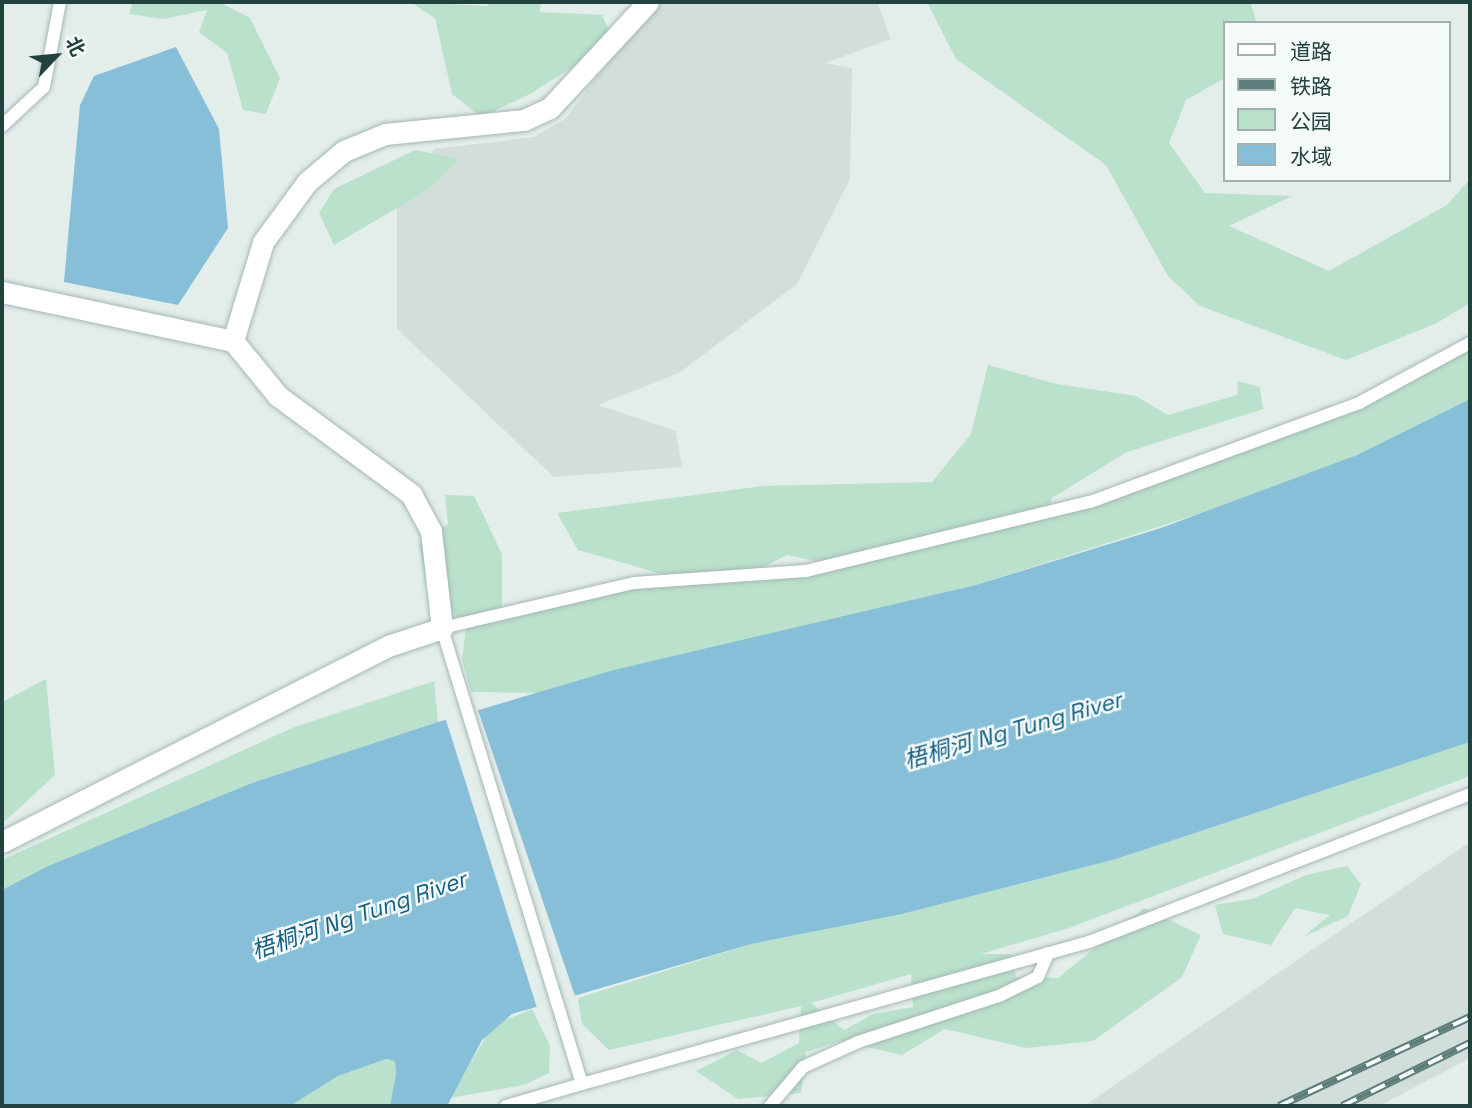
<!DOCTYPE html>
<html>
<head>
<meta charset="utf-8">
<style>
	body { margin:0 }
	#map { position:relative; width:1472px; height:1108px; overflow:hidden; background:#e3eeeb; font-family:"Space Grotesk","Noto Sans SC",sans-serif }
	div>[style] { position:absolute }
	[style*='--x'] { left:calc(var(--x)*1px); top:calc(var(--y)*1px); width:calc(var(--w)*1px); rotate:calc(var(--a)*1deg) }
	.built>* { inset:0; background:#d1deda }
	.green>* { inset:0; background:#bae1cb }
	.water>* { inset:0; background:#87bed8 }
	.pier>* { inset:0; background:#e3eeeb }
	.roads { filter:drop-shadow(0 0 2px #a5b7b4) drop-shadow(0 0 2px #a5b7b4) }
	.lane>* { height:12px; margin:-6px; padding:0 6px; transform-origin:6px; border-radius:6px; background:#fff }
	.street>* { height:21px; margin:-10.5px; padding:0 10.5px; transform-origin:10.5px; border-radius:10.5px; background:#fff }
	.rail>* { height:8px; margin-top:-4px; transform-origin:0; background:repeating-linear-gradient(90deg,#f4faf8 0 16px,#5c7d79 0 32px); box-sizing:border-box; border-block:2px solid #5c7d79 }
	span { translate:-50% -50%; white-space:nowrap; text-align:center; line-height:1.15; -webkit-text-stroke:5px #f4faf8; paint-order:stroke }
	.water-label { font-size:23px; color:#155f83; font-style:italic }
	.frame { position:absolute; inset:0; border:4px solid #21423e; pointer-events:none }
	.legend { position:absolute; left:1223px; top:21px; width:228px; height:161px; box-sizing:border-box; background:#f4faf8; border:2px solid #a0b0ae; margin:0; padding:9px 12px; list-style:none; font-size:21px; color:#21423e }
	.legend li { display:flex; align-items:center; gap:14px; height:35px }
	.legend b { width:35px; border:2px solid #a0b0ae }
	.north { position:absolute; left:21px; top:21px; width:70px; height:70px; -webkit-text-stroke:5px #f4faf8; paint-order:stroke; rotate:64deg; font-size:19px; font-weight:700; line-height:28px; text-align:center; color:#21423e }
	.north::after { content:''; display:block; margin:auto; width:24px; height:32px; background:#21423e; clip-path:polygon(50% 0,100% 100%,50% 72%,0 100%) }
</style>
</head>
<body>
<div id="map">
	<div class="built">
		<i style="clip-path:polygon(653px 2px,877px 2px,891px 39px,825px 63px,852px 68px,850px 179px,797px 284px,679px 373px,598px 405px,676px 431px,682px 467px,554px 477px,397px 329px,397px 204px,434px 149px,534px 137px,565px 119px)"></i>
		<i style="clip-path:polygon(1470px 842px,1470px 1058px,1379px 1106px,1084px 1106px)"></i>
	</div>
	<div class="green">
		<i style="clip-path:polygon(133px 2px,219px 2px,250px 18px,280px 78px,266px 114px,243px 110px,227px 53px,199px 32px,207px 10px,163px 19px,129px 14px)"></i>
		<i style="clip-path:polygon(410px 2px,488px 6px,490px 2px,542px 2px,539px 12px,602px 15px,614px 41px,530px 94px,481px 117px,452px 94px,435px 18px)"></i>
		<i style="clip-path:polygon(927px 2px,1250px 2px,1257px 23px,1225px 23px,1225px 78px,1186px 100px,1169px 143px,1205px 193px,1292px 196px,1229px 226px,1329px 271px,1447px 205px,1470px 179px,1470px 303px,1437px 323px,1346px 360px,1200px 306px,1168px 276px,1106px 165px,956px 59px)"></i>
		<i style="clip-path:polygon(415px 150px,458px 159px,426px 191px,334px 245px,319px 213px,334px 189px)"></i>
		<i style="clip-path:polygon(evenodd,1470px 342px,1470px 399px,1357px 455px,1261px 494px,976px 585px,537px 693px,471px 692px,462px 659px,466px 629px,425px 577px,419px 544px,448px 524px,445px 495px,474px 496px,502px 554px,502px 614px,679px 579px,578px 550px,557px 513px,763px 486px,932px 482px,971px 434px,988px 365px,1057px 384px,1136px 396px,1168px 415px,1237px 395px,1238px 381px,1260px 387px,1263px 409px,1127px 452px,1052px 498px,1049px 511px,1359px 403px,1470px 342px,787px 555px,830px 564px,750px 574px,787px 555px)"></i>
		<i style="clip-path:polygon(46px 679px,55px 775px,2px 824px,2px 702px)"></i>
		<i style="clip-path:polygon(434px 681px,438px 722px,252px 783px,48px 866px,2px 890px,2px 860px,292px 728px)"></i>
		<i style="clip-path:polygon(evenodd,1470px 742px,1470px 776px,1069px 928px,981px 954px,1011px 954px,1016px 977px,1058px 978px,1144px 908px,1201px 935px,1182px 977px,1093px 1041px,1026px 1048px,945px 1029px,902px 1055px,841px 1041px,806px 1052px,801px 1093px,738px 1099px,696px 1071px,737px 1050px,761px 1063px,799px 1043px,801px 1006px,609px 1050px,582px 1024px,578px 998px,751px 944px,902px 914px,1116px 859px,1470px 742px,911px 974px,913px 1007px,873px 1014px,844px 1030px,811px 1003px,911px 974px)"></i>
		<i style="clip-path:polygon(1347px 866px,1361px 884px,1348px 916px,1303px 937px,1330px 915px,1295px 908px,1271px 945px,1223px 934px,1215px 905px,1252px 899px,1306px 875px)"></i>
		<i style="clip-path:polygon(532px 1009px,550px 1046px,549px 1073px,524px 1085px,449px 1098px,493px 1025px)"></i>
		<i style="clip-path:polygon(386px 1059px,395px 1061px,396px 1074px,390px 1106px,290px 1106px,338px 1076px)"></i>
	</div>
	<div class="water">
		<i style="clip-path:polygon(176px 47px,219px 129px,228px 228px,178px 305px,64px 282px,80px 105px,94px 76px)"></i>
		<i style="clip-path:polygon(1470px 399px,1470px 742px,1116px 859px,902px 914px,751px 944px,512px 1014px,482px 1040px,447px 1106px,390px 1106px,396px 1074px,395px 1061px,386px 1059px,338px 1076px,290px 1106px,2px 1106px,2px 890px,48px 866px,252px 783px,438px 722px,614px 670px,976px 585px,1161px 528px,1357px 455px)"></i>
	</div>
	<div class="pier">
		<i style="clip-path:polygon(477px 707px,577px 1002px,538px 1011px,445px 717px)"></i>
	</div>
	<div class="roads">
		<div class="lane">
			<i style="--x:2;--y:126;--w:57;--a:-42.9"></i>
			<i style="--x:44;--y:87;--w:86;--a:-79.3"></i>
			<i style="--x:582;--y:1084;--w:527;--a:-15.65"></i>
			<i style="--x:1089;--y:942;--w:409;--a:-21.2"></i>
			<i style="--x:506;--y:1106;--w:79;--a:-16.1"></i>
			<i style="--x:582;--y:1084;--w:477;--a:-107.1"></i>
			<i style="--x:442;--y:628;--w:197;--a:-13.2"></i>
			<i style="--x:634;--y:583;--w:172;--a:-4"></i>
			<i style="--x:806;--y:571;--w:292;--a:-13.7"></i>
			<i style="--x:1090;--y:502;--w:287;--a:-20.2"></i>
			<i style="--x:1359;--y:403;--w:126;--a:-28.4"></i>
			<i style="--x:770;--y:1106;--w:51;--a:-49.8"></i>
			<i style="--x:803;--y:1067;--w:60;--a:-24.4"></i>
			<i style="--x:858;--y:1042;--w:148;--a:-18.1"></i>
			<i style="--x:999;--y:996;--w:43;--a:-26"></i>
			<i style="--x:1038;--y:977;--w:26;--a:-67"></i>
		</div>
		<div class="street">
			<i style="--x:2;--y:292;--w:236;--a:12"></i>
			<i style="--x:233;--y:341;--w:103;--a:-73.1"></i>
			<i style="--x:263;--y:242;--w:74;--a:-53.7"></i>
			<i style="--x:307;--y:182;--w:48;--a:-40"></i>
			<i style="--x:344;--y:151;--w:44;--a:-22.5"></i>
			<i style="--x:385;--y:134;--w:140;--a:-5.8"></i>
			<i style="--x:524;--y:120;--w:29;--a:-25"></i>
			<i style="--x:550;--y:108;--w:144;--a:-47.2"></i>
			<i style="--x:2;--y:842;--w:436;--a:-26.9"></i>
			<i style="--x:391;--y:645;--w:54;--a:-18.4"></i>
			<i style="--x:442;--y:628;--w:98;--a:-96.5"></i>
			<i style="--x:431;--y:531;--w:42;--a:-118.4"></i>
			<i style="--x:411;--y:494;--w:165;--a:-143.6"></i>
			<i style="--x:278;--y:396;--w:71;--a:-129.3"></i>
		</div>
	</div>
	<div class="rail">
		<i style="--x:1279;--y:1106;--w:211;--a:-25"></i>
		<i style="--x:1342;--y:1106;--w:143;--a:-26.2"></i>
	</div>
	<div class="water-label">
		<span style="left:1013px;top:730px;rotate:-16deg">梧桐河 Ng Tung River</span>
		<span style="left:359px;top:915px;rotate:-19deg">梧桐河 Ng Tung River</span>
	</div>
	<div class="frame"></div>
	<ul class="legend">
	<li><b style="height:9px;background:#fff"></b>道路</li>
	<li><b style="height:9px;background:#5c7d79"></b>铁路</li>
	<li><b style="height:19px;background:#bae1cb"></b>公园</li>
	<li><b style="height:19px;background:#87bed8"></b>水域</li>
	</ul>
	<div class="north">北</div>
</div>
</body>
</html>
